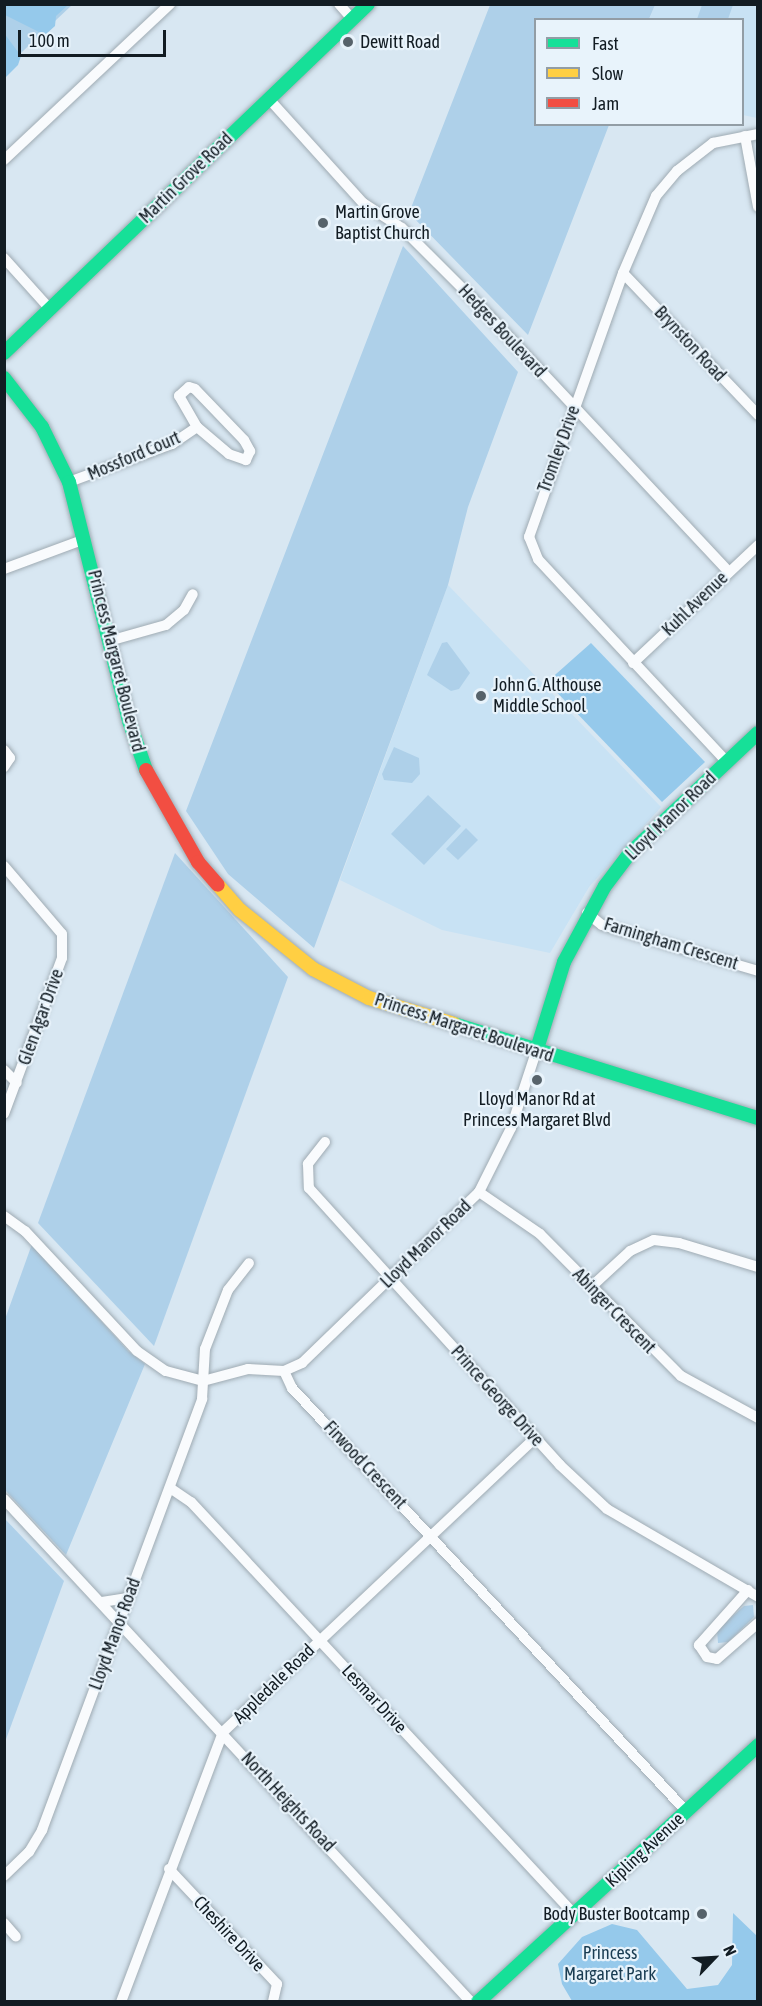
<!DOCTYPE html>
<html>
<head>
<meta charset="utf-8">
<style>
	body { margin:0 }
	#map { position:relative; width:762px; height:2006px; overflow:hidden; background:#d8e7f2; font-family:"Asap Condensed",sans-serif }
	div>[style] { position:absolute }
	[style*='--x'] { left:calc(var(--x)*1px); top:calc(var(--y)*1px); width:calc(var(--w)*1px); rotate:calc(var(--a)*1deg) }
	.built>* { inset:0; background:#c8e2f4 }
	.green>* { inset:0; background:#aed0e9 }
	.forest>* { inset:0; background:#95c9eb }
	.roads { filter:drop-shadow(0 0 2px #9fabb3) drop-shadow(0 0 2px #9fabb3) }
	.street>* { height:10px; margin:-5px; padding:0 5px; transform-origin:5px; border-radius:5px; background:#f9fbfd }
	.fast>* { height:14px; margin:-7px; padding:0 7px; transform-origin:7px; border-radius:7px; background:#16e098 }
	.slow>* { height:14px; margin:-7px; padding:0 7px; transform-origin:7px; border-radius:7px; background:#ffcf43 }
	.jam>* { height:14px; margin:-7px; padding:0 7px; transform-origin:7px; border-radius:7px; background:#f24e42 }
	.dots>* { width:16px; height:16px; translate:-50% -50%; box-sizing:border-box; border:3px solid #e8f3fb; border-radius:50% }
	span { translate:-50% -50%; white-space:nowrap; text-align:center; line-height:1.15; -webkit-text-stroke:4.5px #e8f3fb; paint-order:stroke }
	.poi-label { font-size:18px; color:#121c23 }
	.left { translate:0 -50%; text-align:left }
	.right { translate:-100% -50%; text-align:right }
	.street-label { font-size:18px; color:#121c23 }
	.park-label { font-size:18px; color:#193c52 }
	.frame { position:absolute; inset:0; border:6px solid #121c23; pointer-events:none }
	.legend { position:absolute; left:534px; top:18px; width:210px; height:108px; box-sizing:border-box; background:#e8f3fb; border:2px solid #929da5; margin:0; padding:8px 10px; list-style:none; font-size:18px; color:#121c23 }
	.legend li { display:flex; align-items:center; gap:12px; height:30px }
	.legend b { width:30px; border:2px solid #929da5 }
	.north { position:absolute; left:684px; top:1928px; width:60px; height:60px; -webkit-text-stroke:4px #e8f3fb; paint-order:stroke; rotate:65deg; font-size:16px; font-weight:700; line-height:24px; text-align:center; color:#121c23 }
	.north::after { content:''; display:block; margin:auto; width:21px; height:27px; background:#121c23; clip-path:polygon(50% 0,100% 100%,50% 72%,0 100%) }
	.scale { position:absolute; left:18px; top:30px; width:148px; height:27px; box-sizing:border-box; border:3px solid #121c23; border-top:0; padding-left:8px; font-size:18px; line-height:21px; white-space:nowrap; color:#121c23; -webkit-text-stroke:4px #e8f3fb; paint-order:stroke }
</style>
</head>
<body>
<div id="map">
	<div class="built">
		<i style="clip-path:polygon(655px 5px,757px 5px,757px 118px,743px 115px,742px 20px,649px 20px)"></i>
		<i style="clip-path:polygon(448px 585px,661px 807px,589px 887px,550px 953px,442px 930px,340px 880px)"></i>
	</div>
	<div class="green">
		<i style="clip-path:polygon(5px 5px,72px 5px,5px 68px)"></i>
		<i style="clip-path:polygon(490px 5px,655px 5px,649px 19px,536px 20px,536px 124px,609px 125px,528px 335px,409px 213px)"></i>
		<i style="clip-path:polygon(702px 5px,702px 4px,733px 5px,728px 19px,697px 19px)"></i>
		<i style="clip-path:polygon(403px 246px,518px 372px,468px 507px,448px 585px,314px 948px,228px 874px,186px 811px)"></i>
		<i style="clip-path:polygon(447px 642px,470px 673px,459px 689px,451px 691px,427px 675px,442px 643px)"></i>
		<i style="clip-path:polygon(394px 747px,419px 758px,420px 774px,412px 783px,384px 780px,382px 774px)"></i>
		<i style="clip-path:polygon(428px 795px,461px 826px,424px 865px,391px 834px)"></i>
		<i style="clip-path:polygon(466px 828px,478px 840px,458px 860px,446px 849px)"></i>
		<i style="clip-path:polygon(175px 853px,288px 977px,154px 1346px,38px 1223px)"></i>
		<i style="clip-path:polygon(32px 1244px,128px 1351px,145px 1364px,66px 1555px,5px 1490px,4px 1322px)"></i>
		<i style="clip-path:polygon(5px 1519px,64px 1581px,5px 1742px)"></i>
		<i style="clip-path:polygon(753px 1605px,754px 1617px,728px 1642px,718px 1643px,717px 1630px,744px 1606px)"></i>
	</div>
	<div class="forest">
		<i style="clip-path:polygon(4px 5px,5px 4px,68px 5px,56px 16px,55px 26px,45px 35px,5px 15px)"></i>
		<i style="clip-path:polygon(4px 33px,21px 56px,18px 65px,5px 78px)"></i>
		<i style="clip-path:polygon(591px 643px,705px 762px,662px 802px,547px 682px)"></i>
		<i style="clip-path:polygon(733px 1913px,757px 1936px,757px 2001px,572px 2001px,562px 1984px,558px 1964px,582px 1937px,612px 1924px,637px 1930px,687px 1989px,718px 1985px,732px 1965px)"></i>
	</div>
	<div class="roads">
		<div class="street">
			<i style="--x:339;--y:4;--w:20;--a:49"></i>
			<i style="--x:269;--y:99;--w:140;--a:47.9"></i>
			<i style="--x:363;--y:203;--w:46;--a:32.7"></i>
			<i style="--x:402;--y:228;--w:110;--a:45"></i>
			<i style="--x:480;--y:306;--w:364;--a:46.9"></i>
			<i style="--x:745;--y:136;--w:72;--a:79.6"></i>
			<i style="--x:4;--y:160;--w:228;--a:-43.2"></i>
			<i style="--x:4;--y:258;--w:69;--a:48"></i>
			<i style="--x:623;--y:273;--w:196;--a:46.4"></i>
			<i style="--x:189;--y:387;--w:6;--a:18"></i>
			<i style="--x:195;--y:389;--w:71;--a:46.1"></i>
			<i style="--x:244;--y:440;--w:13;--a:61"></i>
			<i style="--x:250;--y:451;--w:10;--a:114"></i>
			<i style="--x:246;--y:460;--w:18;--a:-161"></i>
			<i style="--x:229;--y:454;--w:42;--a:-139.8"></i>
			<i style="--x:197;--y:427;--w:36;--a:-120"></i>
			<i style="--x:179;--y:396;--w:13;--a:-42"></i>
			<i style="--x:69;--y:482;--w:110;--a:-20.3"></i>
			<i style="--x:172;--y:444;--w:30;--a:-34"></i>
			<i style="--x:4;--y:569;--w:86;--a:-20.3"></i>
			<i style="--x:109;--y:641;--w:59;--a:-15.7"></i>
			<i style="--x:166;--y:625;--w:23;--a:-40"></i>
			<i style="--x:184;--y:610;--w:18;--a:-61"></i>
			<i style="--x:633;--y:663;--w:172;--a:-43.3"></i>
			<i style="--x:4;--y:750;--w:10;--a:53"></i>
			<i style="--x:10;--y:758;--w:11;--a:124"></i>
			<i style="--x:727;--y:762;--w:277;--a:-133"></i>
			<i style="--x:538;--y:559;--w:24;--a:-112"></i>
			<i style="--x:529;--y:537;--w:280;--a:-70.4"></i>
			<i style="--x:623;--y:273;--w:84;--a:-66.8"></i>
			<i style="--x:656;--y:196;--w:33;--a:-50"></i>
			<i style="--x:677;--y:171;--w:46;--a:-37.9"></i>
			<i style="--x:713;--y:143;--w:46;--a:-11.3"></i>
			<i style="--x:4;--y:866;--w:89;--a:49.5"></i>
			<i style="--x:62;--y:934;--w:24;--a:90"></i>
			<i style="--x:62;--y:958;--w:166;--a:110.4"></i>
			<i style="--x:587;--y:913;--w:19;--a:39"></i>
			<i style="--x:602;--y:925;--w:163;--a:16.4"></i>
			<i style="--x:4;--y:1070;--w:18;--a:45"></i>
			<i style="--x:325;--y:1142;--w:28;--a:128"></i>
			<i style="--x:308;--y:1164;--w:24;--a:88"></i>
			<i style="--x:309;--y:1188;--w:374;--a:47.8"></i>
			<i style="--x:560;--y:1465;--w:64;--a:43.1"></i>
			<i style="--x:607;--y:1509;--w:175;--a:30.2"></i>
			<i style="--x:479;--y:1192;--w:74;--a:34.5"></i>
			<i style="--x:540;--y:1234;--w:200;--a:45.2"></i>
			<i style="--x:681;--y:1376;--w:88;--a:28.6"></i>
			<i style="--x:4;--y:1216;--w:26;--a:36"></i>
			<i style="--x:25;--y:1231;--w:164;--a:47"></i>
			<i style="--x:137;--y:1351;--w:35;--a:35"></i>
			<i style="--x:166;--y:1371;--w:38;--a:15"></i>
			<i style="--x:203;--y:1381;--w:47;--a:-14.9"></i>
			<i style="--x:248;--y:1369;--w:36;--a:3"></i>
			<i style="--x:284;--y:1371;--w:20;--a:-24"></i>
			<i style="--x:302;--y:1363;--w:246;--a:-44"></i>
			<i style="--x:479;--y:1192;--w:72;--a:-63.4"></i>
			<i style="--x:511;--y:1128;--w:80;--a:-71.8"></i>
			<i style="--x:591;--y:1287;--w:53;--a:-42.7"></i>
			<i style="--x:630;--y:1251;--w:26;--a:-25"></i>
			<i style="--x:654;--y:1240;--w:25;--a:7"></i>
			<i style="--x:679;--y:1243;--w:83;--a:16.9"></i>
			<i style="--x:284;--y:1371;--w:19;--a:65"></i>
			<i style="--x:292;--y:1388;--w:578;--a:47.03"></i>
			<i style="--x:170;--y:1488;--w:25;--a:34"></i>
			<i style="--x:191;--y:1502;--w:563;--a:47.09"></i>
			<i style="--x:4;--y:1499;--w:686;--a:47.13"></i>
			<i style="--x:748;--y:1590;--w:74;--a:131.7"></i>
			<i style="--x:699;--y:1645;--w:14;--a:56"></i>
			<i style="--x:707;--y:1657;--w:10;--a:11"></i>
			<i style="--x:717;--y:1659;--w:55;--a:-41.3"></i>
			<i style="--x:102;--y:1602;--w:26;--a:-9"></i>
			<i style="--x:169;--y:1869;--w:158;--a:46.8"></i>
			<i style="--x:277;--y:1984;--w:18;--a:103"></i>
			<i style="--x:4;--y:1876;--w:35;--a:-44"></i>
			<i style="--x:29;--y:1852;--w:26;--a:-59"></i>
			<i style="--x:42;--y:1830;--w:460;--a:-69.6"></i>
			<i style="--x:202;--y:1399;--w:50;--a:-86.6"></i>
			<i style="--x:205;--y:1349;--w:63;--a:-68.7"></i>
			<i style="--x:228;--y:1290;--w:34;--a:-52"></i>
			<i style="--x:4;--y:1923;--w:18;--a:49"></i>
			<i style="--x:121;--y:2002;--w:289;--a:-69.3"></i>
			<i style="--x:223;--y:1732;--w:429;--a:-43.3"></i>
		</div>
		<div class="fast">
			<i style="--x:4;--y:353;--w:504;--a:-43.79"></i>
			<i style="--x:4;--y:378;--w:62;--a:52.2"></i>
			<i style="--x:42;--y:427;--w:61;--a:63.9"></i>
			<i style="--x:69;--y:482;--w:246;--a:75.9"></i>
			<i style="--x:129;--y:721;--w:52;--a:70.9"></i>
			<i style="--x:454;--y:1024;--w:318;--a:17.2"></i>
			<i style="--x:536;--y:1052;--w:94;--a:-72.7"></i>
			<i style="--x:564;--y:962;--w:86;--a:-61.7"></i>
			<i style="--x:605;--y:886;--w:41;--a:-52.9"></i>
			<i style="--x:630;--y:853;--w:175;--a:-43.2"></i>
			<i style="--x:478;--y:2002;--w:380;--a:-42.5"></i>
		</div>
		<div class="slow">
			<i style="--x:218;--y:885;--w:33;--a:49"></i>
			<i style="--x:240;--y:910;--w:94;--a:38.9"></i>
			<i style="--x:313;--y:969;--w:63;--a:27.4"></i>
			<i style="--x:369;--y:998;--w:89;--a:17"></i>
		</div>
		<div class="jam">
			<i style="--x:146;--y:770;--w:106;--a:60.5"></i>
			<i style="--x:198;--y:862;--w:30;--a:49"></i>
		</div>
	</div>
	<div class="dots">
		<i style="left:348px;top:42px;background:#57636b"></i>
		<i style="left:323px;top:223px;background:#57636b"></i>
		<i style="left:481px;top:696px;background:#57636b"></i>
		<i style="left:537px;top:1080px;background:#57636b"></i>
		<i style="left:702px;top:1914px;background:#57636b"></i>
	</div>
	<div class="poi-label">
		<span class="left" style="left:360px;top:42px">Dewitt Road</span>
		<span class="left" style="left:335px;top:223px">Martin Grove<br>Baptist Church</span>
		<span class="left" style="left:493px;top:696px">John G. Althouse<br>Middle School</span>
		<span style="left:537px;top:1110px">Lloyd Manor Rd at<br>Princess Margaret Blvd</span>
		<span class="right" style="left:690px;top:1914px">Body Buster Bootcamp</span>
	</div>
	<div class="street-label">
		<span style="left:186px;top:178px;rotate:-44deg">Martin Grove Road</span>
		<span style="left:502px;top:331px;rotate:47deg">Hedges Boulevard</span>
		<span style="left:690px;top:344px;rotate:47deg">Brynston Road</span>
		<span style="left:559px;top:449px;rotate:-70deg">Tromley Drive</span>
		<span style="left:134px;top:456px;rotate:-23deg">Mossford Court</span>
		<span style="left:695px;top:604px;rotate:-44deg">Kuhl Avenue</span>
		<span style="left:116px;top:661px;rotate:76deg">Princess Margaret Boulevard</span>
		<span style="left:671px;top:816px;rotate:-44deg">Lloyd Manor Road</span>
		<span style="left:671px;top:944px;rotate:17deg">Farningham Crescent</span>
		<span style="left:41px;top:1017px;rotate:-70deg">Glen Agar Drive</span>
		<span style="left:464px;top:1028px;rotate:18deg">Princess Margaret Boulevard</span>
		<span style="left:426px;top:1244px;rotate:-44deg">Lloyd Manor Road</span>
		<span style="left:614px;top:1311px;rotate:46deg">Abinger Crescent</span>
		<span style="left:497px;top:1396px;rotate:48deg">Prince George Drive</span>
		<span style="left:365px;top:1465px;rotate:47deg">Firwood Crescent</span>
		<span style="left:115px;top:1634px;rotate:-70deg">Lloyd Manor Road</span>
		<span style="left:274px;top:1684px;rotate:-44deg">Appledale Road</span>
		<span style="left:374px;top:1699px;rotate:47deg">Lesmar Drive</span>
		<span style="left:288px;top:1802px;rotate:47deg">North Heights Road</span>
		<span style="left:645px;top:1850px;rotate:-43deg">Kipling Avenue</span>
		<span style="left:229px;top:1934px;rotate:47deg">Cheshire Drive</span>
	</div>
	<div class="park-label">
		<span style="left:610px;top:1964px">Princess<br>Margaret Park</span>
	</div>
	<div class="frame"></div>
	<ul class="legend">
	<li><b style="height:8px;background:#16e098"></b>Fast</li>
	<li><b style="height:8px;background:#ffcf43"></b>Slow</li>
	<li><b style="height:8px;background:#f24e42"></b>Jam</li>
	</ul>
	<div class="north">N</div>
	<div class="scale">100 m</div>
</div>
</body>
</html>
